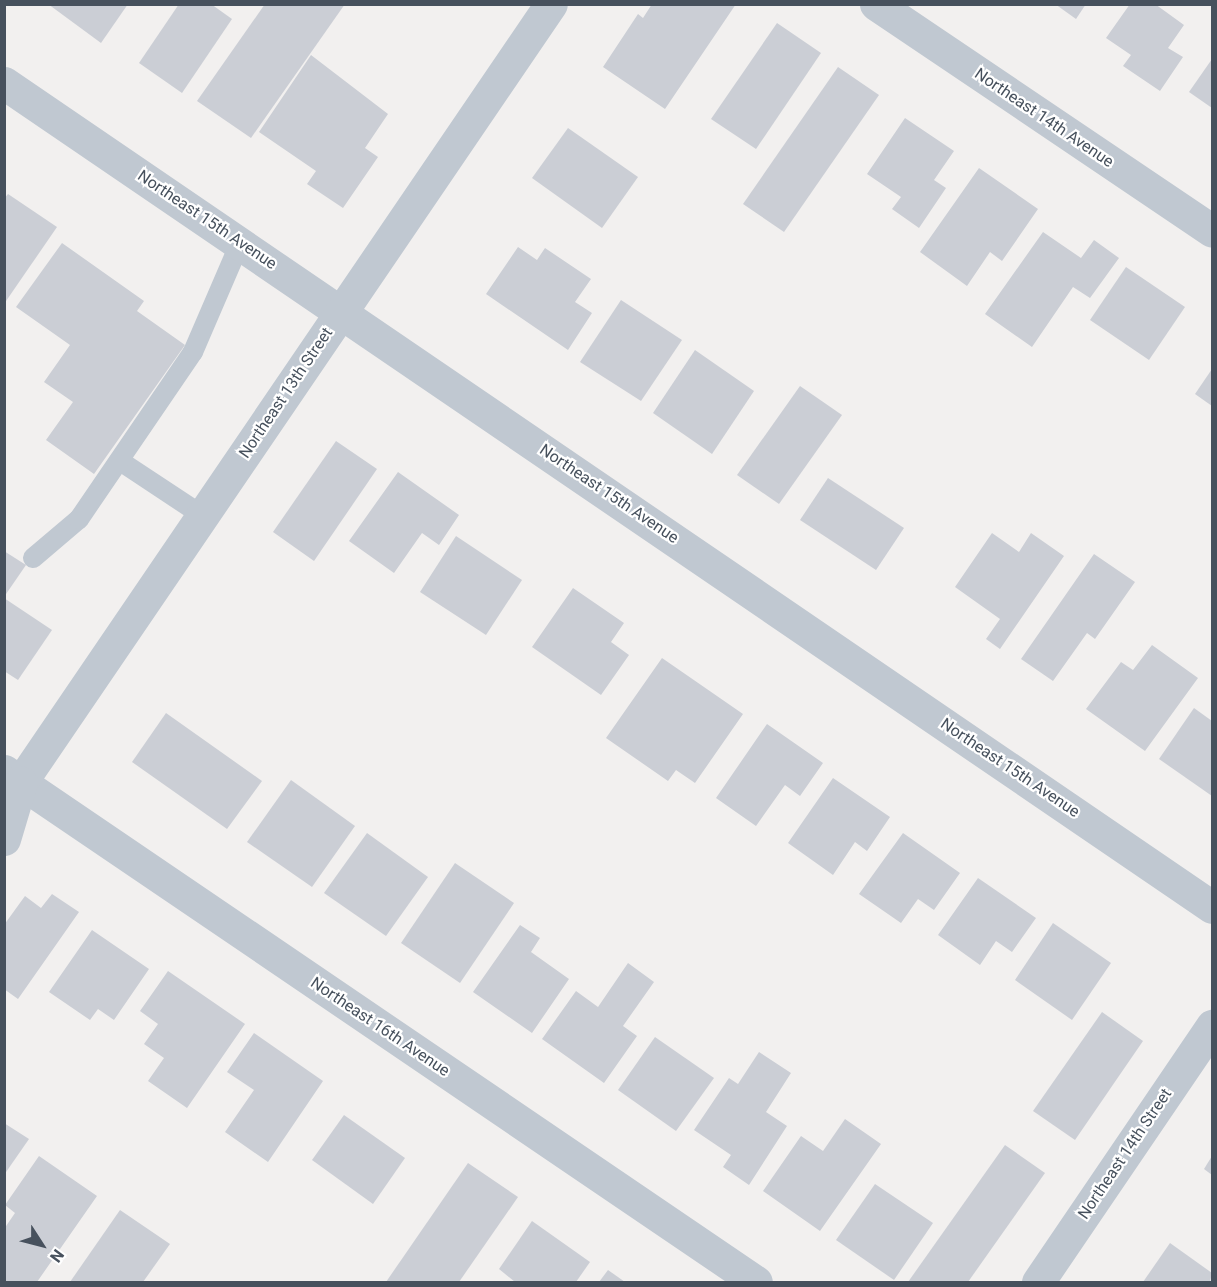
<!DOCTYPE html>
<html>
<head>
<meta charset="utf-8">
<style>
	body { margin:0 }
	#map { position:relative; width:1217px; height:1287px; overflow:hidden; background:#f2f0ef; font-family:Roboto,sans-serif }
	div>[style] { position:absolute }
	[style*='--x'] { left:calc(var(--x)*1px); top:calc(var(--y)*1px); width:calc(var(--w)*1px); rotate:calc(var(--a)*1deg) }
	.building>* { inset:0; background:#cbced5 }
	.service>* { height:20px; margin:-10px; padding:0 10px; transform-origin:10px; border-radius:10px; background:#c0c8d1 }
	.minor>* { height:33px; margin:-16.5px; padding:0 16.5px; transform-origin:16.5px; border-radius:16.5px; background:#c0c8d1 }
	.tertiary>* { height:33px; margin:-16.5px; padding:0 16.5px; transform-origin:16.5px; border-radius:16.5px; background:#c0c8d1 }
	span { translate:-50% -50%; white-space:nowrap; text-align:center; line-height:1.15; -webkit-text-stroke:4.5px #fff; paint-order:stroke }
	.street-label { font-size:16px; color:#47515d }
	.frame { position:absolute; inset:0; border:6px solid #47515d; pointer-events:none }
	.north { position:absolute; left:12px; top:1215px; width:60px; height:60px; -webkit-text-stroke:4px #fff; paint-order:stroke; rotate:126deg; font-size:16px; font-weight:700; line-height:24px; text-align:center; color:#47515d }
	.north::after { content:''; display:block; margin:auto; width:21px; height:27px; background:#47515d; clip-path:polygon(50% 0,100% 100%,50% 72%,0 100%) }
</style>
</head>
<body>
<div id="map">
	<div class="building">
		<i style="clip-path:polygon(48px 4px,128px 4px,101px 43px)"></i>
		<i style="clip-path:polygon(179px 4px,211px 4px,232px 19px,182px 93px,139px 63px)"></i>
		<i style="clip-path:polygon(265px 4px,345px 4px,251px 138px,197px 101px)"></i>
		<i style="clip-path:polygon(652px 4px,736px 4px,665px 109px,603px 67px,638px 14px,643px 18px)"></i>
		<i style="clip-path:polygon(1055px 4px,1086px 4px,1076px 19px)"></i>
		<i style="clip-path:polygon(1130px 4px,1155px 4px,1184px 25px,1168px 48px,1183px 57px,1160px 91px,1123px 66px,1131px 55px,1106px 38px)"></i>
		<i style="clip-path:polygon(777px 23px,821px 53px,756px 149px,711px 119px)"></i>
		<i style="clip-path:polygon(311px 55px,388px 114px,365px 148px,378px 157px,343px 208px,307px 184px,316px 171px,259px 132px)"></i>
		<i style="clip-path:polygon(1212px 59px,1212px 108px,1189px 92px)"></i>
		<i style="clip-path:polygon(838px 67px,879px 95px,784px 232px,743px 204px)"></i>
		<i style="clip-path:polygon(905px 118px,954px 151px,934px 180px,946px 188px,919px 228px,892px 209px,901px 197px,867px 174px)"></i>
		<i style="clip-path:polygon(568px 128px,638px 177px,602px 228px,532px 178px)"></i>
		<i style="clip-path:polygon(979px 168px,1038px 209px,1002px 261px,990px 252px,967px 286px,920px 252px)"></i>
		<i style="clip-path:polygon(8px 194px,57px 227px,4px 304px,4px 199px)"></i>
		<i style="clip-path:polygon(1043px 232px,1081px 258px,1094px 240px,1119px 258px,1090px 298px,1073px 287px,1032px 347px,985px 314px)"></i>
		<i style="clip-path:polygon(62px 243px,144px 301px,137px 311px,185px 345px,94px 474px,46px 440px,73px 402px,44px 382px,70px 345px,16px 307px)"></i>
		<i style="clip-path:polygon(518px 247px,537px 260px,545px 248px,591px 279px,575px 302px,592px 313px,568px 350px,486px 294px)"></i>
		<i style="clip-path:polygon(1126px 267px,1185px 307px,1149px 360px,1090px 320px)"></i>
		<i style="clip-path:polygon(621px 300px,682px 340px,641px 401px,580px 362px)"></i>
		<i style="clip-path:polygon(695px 350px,754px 391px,712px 454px,653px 413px)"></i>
		<i style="clip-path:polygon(1212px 369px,1212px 406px,1195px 394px)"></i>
		<i style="clip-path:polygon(800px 386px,842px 415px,779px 504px,737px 475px)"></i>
		<i style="clip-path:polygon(336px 441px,377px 469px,314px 561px,273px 532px)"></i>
		<i style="clip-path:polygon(398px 472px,459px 515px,439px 545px,422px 533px,394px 573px,349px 541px)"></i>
		<i style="clip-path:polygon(828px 478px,904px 528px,876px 570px,800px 520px)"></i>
		<i style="clip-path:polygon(992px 533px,1019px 552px,1031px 533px,1064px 556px,1000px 649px,986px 639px,1000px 619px,955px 587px)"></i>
		<i style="clip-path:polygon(456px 536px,522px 580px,486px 635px,420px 592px)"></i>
		<i style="clip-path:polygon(4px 551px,26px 565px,4px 597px)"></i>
		<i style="clip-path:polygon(1094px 554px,1135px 582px,1095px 639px,1087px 633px,1053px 681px,1021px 659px)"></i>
		<i style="clip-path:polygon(573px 588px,624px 623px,611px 642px,629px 655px,601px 695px,532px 647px)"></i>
		<i style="clip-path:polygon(4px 598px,52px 630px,18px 680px,4px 671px)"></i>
		<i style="clip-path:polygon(1152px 645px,1198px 678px,1145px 751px,1086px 709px,1121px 662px,1133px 670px)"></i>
		<i style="clip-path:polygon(662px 658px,743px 714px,695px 783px,676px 770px,668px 781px,606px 738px)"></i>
		<i style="clip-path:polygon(1194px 708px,1212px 721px,1212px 796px,1159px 759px)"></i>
		<i style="clip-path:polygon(166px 713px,262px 781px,227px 829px,132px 762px)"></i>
		<i style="clip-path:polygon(767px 724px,823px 763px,800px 796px,785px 785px,756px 826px,716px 798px)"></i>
		<i style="clip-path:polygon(833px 778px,890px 817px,867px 851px,855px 842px,833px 875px,788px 843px)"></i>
		<i style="clip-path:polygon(291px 780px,355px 826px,312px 887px,247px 842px)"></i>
		<i style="clip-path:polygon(367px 833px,428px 877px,386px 936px,324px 893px)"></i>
		<i style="clip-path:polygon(903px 833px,960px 873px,934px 910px,918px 899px,901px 923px,859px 894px)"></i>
		<i style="clip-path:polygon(455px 863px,514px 903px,460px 983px,401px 943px)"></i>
		<i style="clip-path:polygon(978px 878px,1036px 918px,1012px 952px,996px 941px,980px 965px,938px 935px)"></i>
		<i style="clip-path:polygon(52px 894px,79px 912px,18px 999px,4px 989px,4px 925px,25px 896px,41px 908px)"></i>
		<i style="clip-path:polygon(1053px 923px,1111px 963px,1072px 1020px,1015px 980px)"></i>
		<i style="clip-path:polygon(520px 925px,540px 938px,531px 952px,569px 979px,532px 1033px,473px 992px)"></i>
		<i style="clip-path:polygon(92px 930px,149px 969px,114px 1020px,98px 1009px,90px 1020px,49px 992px)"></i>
		<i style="clip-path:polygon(628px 963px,654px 982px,623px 1026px,637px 1036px,604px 1083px,542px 1039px,576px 991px,598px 1007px)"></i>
		<i style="clip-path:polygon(168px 971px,245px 1024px,187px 1108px,148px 1081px,164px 1058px,144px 1044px,158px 1024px,140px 1011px)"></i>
		<i style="clip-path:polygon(1102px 1012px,1143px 1041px,1075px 1140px,1033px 1111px)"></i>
		<i style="clip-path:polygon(254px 1033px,323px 1081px,268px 1162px,225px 1132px,254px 1090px,227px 1072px)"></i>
		<i style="clip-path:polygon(655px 1037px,714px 1078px,676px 1131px,618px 1090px)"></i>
		<i style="clip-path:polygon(759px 1052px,791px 1073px,766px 1112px,787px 1126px,749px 1185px,723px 1167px,731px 1155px,694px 1130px,729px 1078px,738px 1084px)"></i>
		<i style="clip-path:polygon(344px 1115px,405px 1158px,373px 1204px,312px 1160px)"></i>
		<i style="clip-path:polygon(845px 1119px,881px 1144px,820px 1231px,763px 1191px,801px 1136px,823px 1151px)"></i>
		<i style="clip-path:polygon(4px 1123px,29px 1139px,4px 1175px)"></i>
		<i style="clip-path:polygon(1005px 1145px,1045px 1173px,968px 1282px,908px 1282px)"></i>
		<i style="clip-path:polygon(39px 1156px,97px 1196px,37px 1282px,4px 1282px,4px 1229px,15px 1213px,5px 1205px)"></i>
		<i style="clip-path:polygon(1212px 1156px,1212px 1175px,1204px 1169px)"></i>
		<i style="clip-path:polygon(468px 1163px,518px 1197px,459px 1282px,386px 1282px)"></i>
		<i style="clip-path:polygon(875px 1184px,933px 1223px,894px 1280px,836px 1240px)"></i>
		<i style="clip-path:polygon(120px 1210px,170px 1244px,143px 1282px,70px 1282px)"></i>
		<i style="clip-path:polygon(532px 1221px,590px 1262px,576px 1282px,515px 1282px,499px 1269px)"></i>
		<i style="clip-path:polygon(1170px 1243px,1212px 1273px,1210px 1282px,1143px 1282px)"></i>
		<i style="clip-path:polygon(608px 1270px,625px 1282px,599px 1282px)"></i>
	</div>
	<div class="service">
		<i style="--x:120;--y:461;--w:100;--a:33.5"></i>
		<i style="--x:33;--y:558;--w:60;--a:-40.3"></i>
		<i style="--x:79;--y:519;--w:202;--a:-55.7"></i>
		<i style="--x:193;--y:352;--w:119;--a:-66.7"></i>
	</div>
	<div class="minor">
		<i style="--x:876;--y:4;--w:405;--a:34"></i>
		<i style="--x:4;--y:771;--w:909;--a:34.2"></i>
		<i style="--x:1038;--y:1282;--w:310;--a:-55.8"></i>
	</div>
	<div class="tertiary">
		<i style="--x:4;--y:83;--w:1462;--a:34.3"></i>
		<i style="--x:4;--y:799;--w:24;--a:-45"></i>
		<i style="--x:21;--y:782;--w:941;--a:-55.74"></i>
		<i style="--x:4;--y:839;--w:59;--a:-73.4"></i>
	</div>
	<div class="street-label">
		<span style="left:1044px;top:118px;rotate:34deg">Northeast 14th Avenue</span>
		<span style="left:207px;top:220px;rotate:34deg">Northeast 15th Avenue</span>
		<span style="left:286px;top:393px;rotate:-56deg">Northeast 13th Street</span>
		<span style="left:609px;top:494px;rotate:34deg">Northeast 15th Avenue</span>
		<span style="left:1010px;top:768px;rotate:34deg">Northeast 15th Avenue</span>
		<span style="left:380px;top:1027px;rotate:34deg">Northeast 16th Avenue</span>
		<span style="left:1125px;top:1154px;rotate:-56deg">Northeast 14th Street</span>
	</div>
	<div class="frame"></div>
	<div class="north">N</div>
</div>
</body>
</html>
